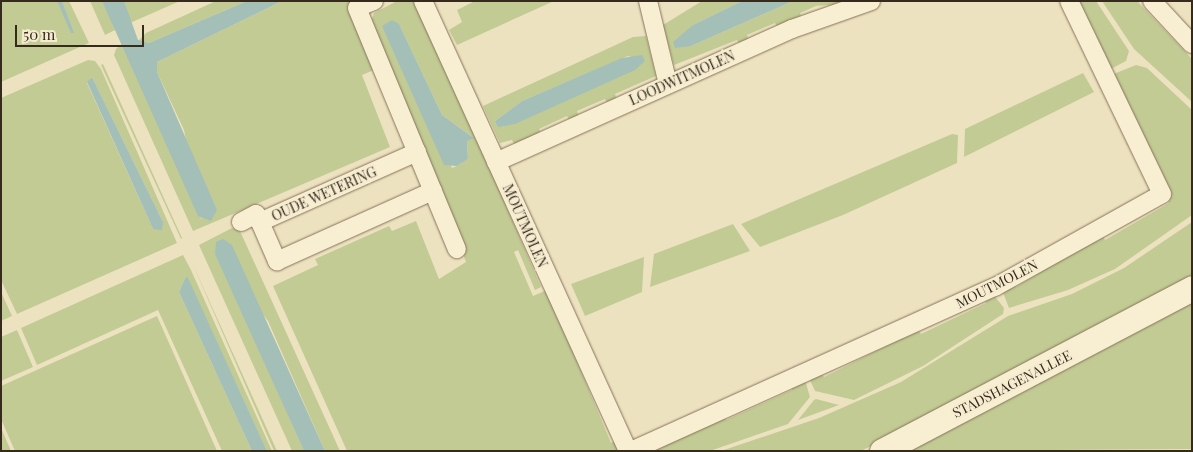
<!DOCTYPE html>
<html>
<head>
<meta charset="utf-8">
<style>
	body { margin:0 }
	#map { position:relative; width:1193px; height:452px; overflow:hidden; background:#ede2c0; font-family:"Playfair Display",serif }
	div>[style] { position:absolute }
	[style*='--x'] { left:calc(var(--x)*1px); top:calc(var(--y)*1px); width:calc(var(--w)*1px); rotate:calc(var(--a)*1deg) }
	.green>* { inset:0; background:#c2cb94 }
	.water>* { inset:0; background:#a3bfb8 }
	.roads { filter:drop-shadow(0 0 1px #867358) drop-shadow(0 0 1px #867358) }
	.minor>* { height:18px; margin:-9px; padding:0 9px; transform-origin:9px; border-radius:9px; background:#f8efd3 }
	.secondary>* { height:25px; margin:-12.5px; padding:0 12.5px; transform-origin:12.5px; border-radius:12.5px; background:#f8efd3 }
	span { translate:-50% -50%; white-space:nowrap; text-align:center; line-height:1.15; -webkit-text-stroke:4px #f5ecd0; paint-order:stroke }
	.street-label { font-size:14px; color:#362a1d }
	.frame { position:absolute; inset:0; border:2px solid #362a1d; pointer-events:none }
	.scale { position:absolute; left:15px; top:25px; width:129px; height:22px; box-sizing:border-box; border:2px solid #362a1d; border-top:0; padding-left:6px; font-size:15px; line-height:18px; white-space:nowrap; color:#362a1d; -webkit-text-stroke:4px #f5ecd0; paint-order:stroke }
</style>
</head>
<body>
<div id="map">
	<div class="green">
		<i style="clip-path:polygon(1px 1px,57px 1px,73px 33px,62px 1px,69px 1px,89px 43px,1px 82px)"></i>
		<i style="clip-path:polygon(90px 1px,102px 1px,117px 29px,105px 35px)"></i>
		<i style="clip-path:polygon(124px 1px,180px 1px,130px 23px)"></i>
		<i style="clip-path:polygon(216px 1px,247px 1px,149px 43px,138px 41px,146px 33px)"></i>
		<i style="clip-path:polygon(282px 1px,363px 1px,374px 70px,362px 75px,390px 147px,193px 231px,114px 55px,116px 49px,123px 43px,202px 220px,184px 130px,157px 72px,157px 62px)"></i>
		<i style="clip-path:polygon(evenodd,397px 1px,418px 1px,541px 287px,535px 290px,518px 250px,514px 252px,533px 296px,547px 290px,611px 443px,615px 441px,620px 451px,347px 451px,273px 286px,318px 265px,315px 259px,389px 226px,392px 231px,416px 221px,439px 279px,466px 262px,371px 22px,374px 13px,397px 1px,399px 24px,442px 115px,473px 137px,467px 141px,468px 159px,457px 166px,452px 168px,399px 24px)"></i>
		<i style="clip-path:polygon(475px 1px,554px 1px,457px 45px,449px 30px,462px 22px,457px 10px)"></i>
		<i style="clip-path:polygon(702px 1px,742px 1px,693px 25px,682px 45px,691px 46px,793px 1px,840px 1px,841px 4px,816px 6px,800px 13px,802px 18px,778px 28px,775px 23px,747px 35px,749px 41px,740px 45px,737px 40px,674px 65px,663px 25px)"></i>
		<i style="clip-path:polygon(1076px 1px,1096px 1px,1129px 51px,1126px 61px,1109px 70px)"></i>
		<i style="clip-path:polygon(1102px 1px,1137px 1px,1192px 59px,1192px 102px,1134px 49px)"></i>
		<i style="clip-path:polygon(evenodd,646px 36px,656px 76px,615px 94px,617px 100px,608px 104px,605px 99px,577px 111px,579px 117px,570px 121px,567px 116px,539px 129px,541px 134px,515px 146px,512px 140px,500px 143px,483px 106px,633px 37px,646px 36px,628px 56px,645px 61px,504px 124px,495px 121px,522px 101px,628px 56px)"></i>
		<i style="clip-path:polygon(evenodd,88px 60px,95px 61px,101px 69px,177px 243px,17px 314px,1px 280px,1px 98px,88px 60px,92px 77px,163px 222px,153px 229px,87px 83px,92px 77px)"></i>
		<i style="clip-path:polygon(103px 64px,182px 238px,181px 239px,101px 65px)"></i>
		<i style="clip-path:polygon(1136px 65px,1147px 68px,1192px 110px,1192px 215px,1115px 269px,1068px 290px,1009px 308px,1002px 290px,1013px 284px,1016px 287px,1102px 235px,1105px 240px,1169px 203px,1111px 75px)"></i>
		<i style="clip-path:polygon(1083px 73px,1094px 92px,964px 157px,965px 129px)"></i>
		<i style="clip-path:polygon(952px 134px,958px 135px,957px 163px,843px 215px,760px 247px,741px 224px)"></i>
		<i style="clip-path:polygon(1192px 222px,1192px 281px,861px 451px,721px 451px,819px 418px,901px 382px,1008px 316px,1072px 294px,1124px 268px)"></i>
		<i style="clip-path:polygon(733px 224px,750px 251px,650px 287px,654px 254px)"></i>
		<i style="clip-path:polygon(232px 228px,240px 231px,340px 451px,325px 451px,268px 321px,215px 250px,304px 451px,292px 451px,199px 245px)"></i>
		<i style="clip-path:polygon(183px 255px,191px 270px,272px 451px,267px 451px,186px 276px,179px 292px,252px 451px,222px 451px,158px 310px,37px 365px,21px 328px)"></i>
		<i style="clip-path:polygon(644px 257px,642px 292px,585px 316px,571px 284px)"></i>
		<i style="clip-path:polygon(190px 258px,277px 451px,274px 451px)"></i>
		<i style="clip-path:polygon(1px 292px,12px 316px,1px 321px)"></i>
		<i style="clip-path:polygon(993px 294px,1004px 308px,1003px 314px,923px 366px,854px 400px,815px 391px,809px 378px,821px 373px,824px 377px,918px 330px,921px 334px,986px 303px,984px 299px)"></i>
		<i style="clip-path:polygon(1192px 302px,1192px 449px,902px 451px)"></i>
		<i style="clip-path:polygon(157px 316px,217px 451px,15px 451px,1px 419px,1px 386px)"></i>
		<i style="clip-path:polygon(17px 330px,33px 367px,1px 381px,1px 337px)"></i>
		<i style="clip-path:polygon(805px 380px,810px 397px,788px 424px,710px 451px,654px 451px,723px 416px,726px 420px,792px 390px,791px 386px)"></i>
		<i style="clip-path:polygon(816px 399px,839px 405px,798px 420px,814px 400px)"></i>
		<i style="clip-path:polygon(1px 428px,11px 451px,1px 451px)"></i>
	</div>
	<div class="water">
		<i style="clip-path:polygon(57px 1px,62px 1px,74px 33px,71px 33px)"></i>
		<i style="clip-path:polygon(102px 1px,124px 1px,138px 40px,149px 43px,247px 1px,282px 1px,157px 62px,157px 72px,217px 210px,211px 221px,198px 216px)"></i>
		<i style="clip-path:polygon(742px 1px,793px 1px,691px 46px,675px 48px,673px 42px,693px 25px)"></i>
		<i style="clip-path:polygon(392px 20px,399px 24px,442px 115px,474px 138px,467px 141px,468px 159px,457px 166px,444px 165px,382px 26px)"></i>
		<i style="clip-path:polygon(642px 55px,645px 61px,635px 70px,515px 124px,498px 127px,495px 121px,522px 101px,622px 58px)"></i>
		<i style="clip-path:polygon(92px 77px,163px 222px,162px 230px,153px 229px,87px 82px)"></i>
		<i style="clip-path:polygon(223px 239px,232px 245px,325px 451px,304px 451px,215px 254px,216px 242px)"></i>
		<i style="clip-path:polygon(186px 276px,188px 278px,267px 451px,252px 451px,179px 292px)"></i>
	</div>
	<div class="roads">
		<div class="minor">
			<i style="--x:374;--y:1;--w:18;--a:158"></i>
			<i style="--x:357;--y:8;--w:261;--a:67.5"></i>
			<i style="--x:423;--y:1;--w:494;--a:65.5"></i>
			<i style="--x:648;--y:1;--w:85;--a:76.5"></i>
			<i style="--x:1152;--y:1;--w:59;--a:47.1"></i>
			<i style="--x:417;--y:152;--w:172;--a:156"></i>
			<i style="--x:260;--y:222;--w:43;--a:66.4"></i>
			<i style="--x:277;--y:261;--w:171;--a:-24.2"></i>
			<i style="--x:496;--y:162;--w:325;--a:-24.2"></i>
			<i style="--x:792;--y:29;--w:84;--a:-19.5"></i>
			<i style="--x:241;--y:222;--w:17;--a:-28"></i>
			<i style="--x:256;--y:214;--w:9;--a:63"></i>
			<i style="--x:631;--y:451;--w:399;--a:-24.3"></i>
			<i style="--x:995;--y:287;--w:191;--a:-29.1"></i>
			<i style="--x:1162;--y:194;--w:214;--a:-115.7"></i>
		</div>
		<div class="secondary">
			<i style="--x:882;--y:451;--w:350;--a:-27.7"></i>
		</div>
	</div>
	<div class="street-label">
		<span style="left:682px;top:78px;rotate:-24deg">LOODWITMOLEN</span>
		<span style="left:324px;top:194px;rotate:-24deg">OUDE WETERING</span>
		<span style="left:525px;top:226px;rotate:66deg">MOUTMOLEN</span>
		<span style="left:997px;top:284px;rotate:-27deg">MOUTMOLEN</span>
		<span style="left:1012px;top:384px;rotate:-27deg">STADSHAGENALLEE</span>
	</div>
	<div class="frame"></div>
	<div class="scale">50 m</div>
</div>
</body>
</html>
